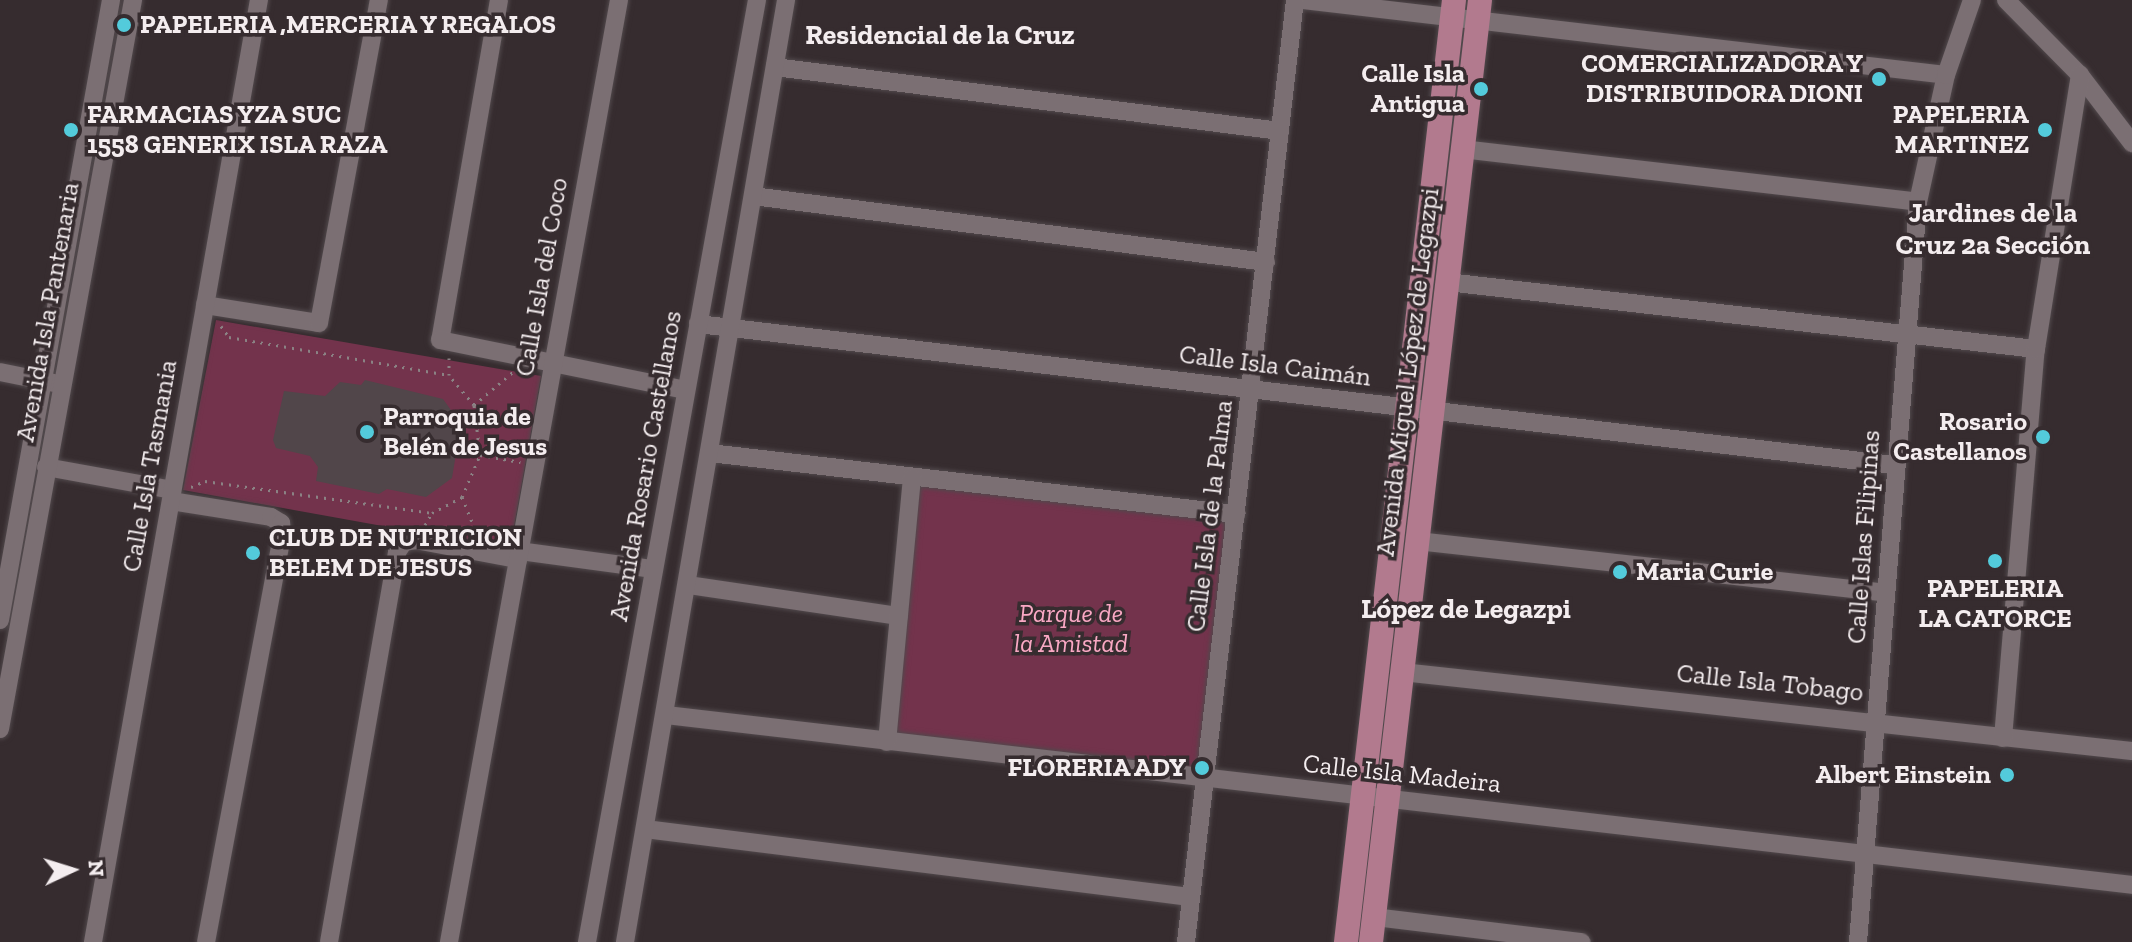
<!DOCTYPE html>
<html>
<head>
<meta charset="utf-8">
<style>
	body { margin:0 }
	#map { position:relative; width:2132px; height:942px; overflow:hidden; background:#362c2f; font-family:"Zilla Slab",serif }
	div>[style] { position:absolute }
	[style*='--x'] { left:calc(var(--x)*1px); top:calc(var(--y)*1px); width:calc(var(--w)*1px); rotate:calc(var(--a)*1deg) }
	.green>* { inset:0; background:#73334c }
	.building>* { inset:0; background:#51464a }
	.path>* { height:3px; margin-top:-1.5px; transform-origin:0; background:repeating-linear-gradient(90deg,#8b8284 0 2px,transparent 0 8px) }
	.roads { filter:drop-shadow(0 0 2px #51494c) drop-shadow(0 0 2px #51494c) }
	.minor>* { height:18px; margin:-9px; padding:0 9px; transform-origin:9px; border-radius:9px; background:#7b6f73 }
	.major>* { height:24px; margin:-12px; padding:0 12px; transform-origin:12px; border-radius:12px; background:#b27a8e }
	.dots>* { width:22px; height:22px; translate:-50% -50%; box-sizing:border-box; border:4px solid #362c2f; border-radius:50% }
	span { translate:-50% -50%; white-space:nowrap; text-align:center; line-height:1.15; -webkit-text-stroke:7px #362c2f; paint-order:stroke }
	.poi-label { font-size:26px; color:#f4edef; font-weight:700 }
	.left { translate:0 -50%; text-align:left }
	.right { translate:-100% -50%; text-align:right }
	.street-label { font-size:26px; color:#f4edef }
	.park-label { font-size:26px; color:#faa8c4; font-style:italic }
	.neighbourhood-label { font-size:28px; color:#f4edef; font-weight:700 }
	.north { position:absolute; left:32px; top:830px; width:80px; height:80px; -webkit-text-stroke:6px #362c2f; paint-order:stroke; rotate:86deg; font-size:22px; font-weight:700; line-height:32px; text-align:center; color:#f4edef }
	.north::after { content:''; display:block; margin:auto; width:28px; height:36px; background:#f4edef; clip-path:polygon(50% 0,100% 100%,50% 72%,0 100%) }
</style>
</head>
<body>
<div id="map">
	<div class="green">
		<i style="clip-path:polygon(216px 320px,541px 376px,510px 549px,183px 490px)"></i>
		<i style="clip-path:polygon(918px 485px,1230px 519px,1200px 771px,893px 737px)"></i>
	</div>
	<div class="building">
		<i style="clip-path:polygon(365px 380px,443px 399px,461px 424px,452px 478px,426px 497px,387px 489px,379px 494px,316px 481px,318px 467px,310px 456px,276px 448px,273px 440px,284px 391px,325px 396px,340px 382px,361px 385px)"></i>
	</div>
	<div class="path">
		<i style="--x:221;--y:326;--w:14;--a:54"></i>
		<i style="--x:229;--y:337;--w:223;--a:9.8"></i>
		<i style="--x:474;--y:405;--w:52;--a:-40.4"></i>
		<i style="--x:480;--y:455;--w:41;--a:9.9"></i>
		<i style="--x:191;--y:487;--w:15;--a:-23"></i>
		<i style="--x:205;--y:481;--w:229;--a:8"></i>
		<i style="--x:462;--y:497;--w:40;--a:68"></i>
		<i style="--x:425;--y:525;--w:14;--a:-60"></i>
		<i style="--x:432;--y:513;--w:34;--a:-28"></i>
		<i style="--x:462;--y:497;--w:46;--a:-66.8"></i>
		<i style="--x:480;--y:455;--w:50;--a:-96.8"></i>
		<i style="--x:474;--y:405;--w:39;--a:-130"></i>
		<i style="--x:449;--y:375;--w:17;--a:-90"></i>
	</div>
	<div class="roads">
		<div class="minor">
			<i style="--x:499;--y:0;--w:345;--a:99.8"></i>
			<i style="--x:440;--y:340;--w:251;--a:11.5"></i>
			<i style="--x:1303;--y:0;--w:647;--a:6.65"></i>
			<i style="--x:2006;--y:0;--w:105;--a:45.4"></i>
			<i style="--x:2080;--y:75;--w:86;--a:52.6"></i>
			<i style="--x:775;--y:67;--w:509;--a:7.22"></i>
			<i style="--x:1462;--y:149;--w:459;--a:6.6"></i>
			<i style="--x:753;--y:196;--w:517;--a:7.33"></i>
			<i style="--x:1447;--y:282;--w:593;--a:6.49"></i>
			<i style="--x:205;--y:305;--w:115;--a:9"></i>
			<i style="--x:319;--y:323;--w:329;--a:-79.5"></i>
			<i style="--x:698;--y:324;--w:1204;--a:6.72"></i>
			<i style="--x:0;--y:372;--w:55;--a:11.5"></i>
			<i style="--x:710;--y:453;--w:530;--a:6.62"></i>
			<i style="--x:46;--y:467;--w:128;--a:10.3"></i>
			<i style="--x:171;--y:501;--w:101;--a:9.1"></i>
			<i style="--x:271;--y:517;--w:12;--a:31"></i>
			<i style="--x:281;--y:523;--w:13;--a:86"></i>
			<i style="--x:282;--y:536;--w:413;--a:100.6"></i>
			<i style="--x:1417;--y:541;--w:471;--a:6.3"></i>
			<i style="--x:520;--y:551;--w:135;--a:7.7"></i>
			<i style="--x:688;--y:585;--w:213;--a:8.4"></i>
			<i style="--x:0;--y:620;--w:630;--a:-79.85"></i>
			<i style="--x:1402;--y:672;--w:734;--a:6.18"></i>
			<i style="--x:666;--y:715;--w:1476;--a:6.61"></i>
			<i style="--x:0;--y:729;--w:741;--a:-79.66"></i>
			<i style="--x:2003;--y:738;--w:390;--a:-85.2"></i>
			<i style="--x:2036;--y:349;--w:278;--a:-80.9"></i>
			<i style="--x:887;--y:742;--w:265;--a:-84.6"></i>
			<i style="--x:645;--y:829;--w:549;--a:7.11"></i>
			<i style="--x:1374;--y:917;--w:209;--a:6.9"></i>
			<i style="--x:93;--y:942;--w:957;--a:-80.01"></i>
			<i style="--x:329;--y:942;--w:396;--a:-80.1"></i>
			<i style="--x:397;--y:552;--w:12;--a:-55"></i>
			<i style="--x:404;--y:542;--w:12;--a:-9"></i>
			<i style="--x:416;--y:540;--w:104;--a:10.6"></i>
			<i style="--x:449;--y:942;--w:957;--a:-79.77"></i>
			<i style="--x:587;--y:942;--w:957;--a:-79.77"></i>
			<i style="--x:625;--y:942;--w:956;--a:-80.3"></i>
			<i style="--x:1186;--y:942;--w:948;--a:-83.4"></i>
			<i style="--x:1858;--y:942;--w:742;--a:-85.36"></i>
			<i style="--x:1918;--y:202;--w:130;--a:-77.6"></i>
			<i style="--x:1946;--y:75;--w:79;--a:-70.9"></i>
		</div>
		<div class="major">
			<i style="--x:1346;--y:942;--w:948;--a:-83.46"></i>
			<i style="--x:1371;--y:942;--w:948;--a:-83.4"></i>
		</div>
	</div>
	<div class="dots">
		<i style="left:124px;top:25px;background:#53cbdb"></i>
		<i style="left:1879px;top:79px;background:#53cbdb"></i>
		<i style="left:1481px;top:89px;background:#53cbdb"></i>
		<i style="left:71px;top:130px;background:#53cbdb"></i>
		<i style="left:2045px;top:130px;background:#53cbdb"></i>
		<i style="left:367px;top:432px;background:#53cbdb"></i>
		<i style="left:2043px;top:437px;background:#53cbdb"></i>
		<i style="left:253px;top:553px;background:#53cbdb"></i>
		<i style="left:1995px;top:561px;background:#53cbdb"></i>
		<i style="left:1620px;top:572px;background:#53cbdb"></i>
		<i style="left:1202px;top:768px;background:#53cbdb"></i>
		<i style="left:2007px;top:775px;background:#53cbdb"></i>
	</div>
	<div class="poi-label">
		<span class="left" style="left:140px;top:25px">PAPELERIA ,MERCERIA Y REGALOS</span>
		<span class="right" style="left:1863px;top:79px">COMERCIALIZADORA Y<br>DISTRIBUIDORA DIONI</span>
		<span class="right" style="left:1465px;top:89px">Calle Isla<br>Antigua</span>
		<span class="left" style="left:87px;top:130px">FARMACIAS YZA SUC<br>1558 GENERIX ISLA RAZA</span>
		<span class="right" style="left:2029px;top:130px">PAPELERIA<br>MARTINEZ</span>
		<span class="left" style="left:383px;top:432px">Parroquia de<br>Belén de Jesus</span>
		<span class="right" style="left:2027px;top:437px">Rosario<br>Castellanos</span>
		<span class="left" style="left:269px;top:553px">CLUB DE NUTRICION<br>BELEM DE JESUS</span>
		<span class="left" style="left:1636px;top:572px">Maria Curie</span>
		<span style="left:1995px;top:604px">PAPELERIA<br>LA CATORCE</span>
		<span class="right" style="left:1186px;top:768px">FLORERIA ADY</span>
		<span class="right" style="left:1991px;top:775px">Albert Einstein</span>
	</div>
	<div class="street-label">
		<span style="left:542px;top:277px;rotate:-80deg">Calle Isla del Coco</span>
		<span style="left:48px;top:312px;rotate:-80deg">Avenida Isla Pantenaria</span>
		<span style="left:1275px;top:366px;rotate:7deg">Calle Isla Caimán</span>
		<span style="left:1408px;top:372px;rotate:-83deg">Avenida Miguel López de Legazpi</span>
		<span style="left:150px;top:466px;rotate:-80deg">Calle Isla Tasmania</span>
		<span style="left:646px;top:466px;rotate:-80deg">Avenida Rosario Castellanos</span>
		<span style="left:1210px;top:516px;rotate:-83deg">Calle Isla de la Palma</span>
		<span style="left:1864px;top:537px;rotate:-86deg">Calle Islas Filipinas</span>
		<span style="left:1770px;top:683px;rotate:6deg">Calle Isla Tobago</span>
		<span style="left:1402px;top:774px;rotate:6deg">Calle Isla Madeira</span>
	</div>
	<div class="park-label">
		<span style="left:1071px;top:629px">Parque de<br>la Amistad</span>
	</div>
	<div class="neighbourhood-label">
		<span style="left:940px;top:35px">Residencial de la Cruz</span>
		<span style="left:1993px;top:229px">Jardines de la<br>Cruz 2a Sección</span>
		<span style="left:1466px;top:609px">López de Legazpi</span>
	</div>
	<div class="north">N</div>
</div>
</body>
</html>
